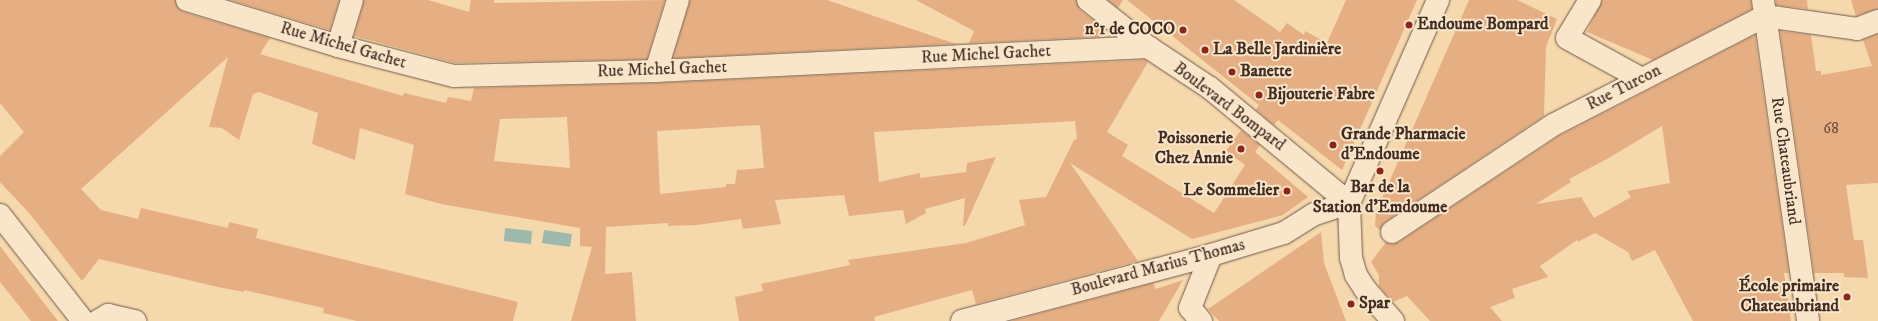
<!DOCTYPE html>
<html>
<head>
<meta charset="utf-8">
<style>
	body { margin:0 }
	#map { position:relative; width:1878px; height:321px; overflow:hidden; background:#f6d8ad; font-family:"IM FELL DW Pica",serif }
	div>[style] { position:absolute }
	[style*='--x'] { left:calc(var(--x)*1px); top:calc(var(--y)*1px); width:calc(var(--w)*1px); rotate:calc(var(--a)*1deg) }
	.water>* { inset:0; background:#9db9ae }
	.building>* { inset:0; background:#e6ae83 }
	.roads { filter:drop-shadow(0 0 1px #6e5846) drop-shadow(0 0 1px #6e5846) }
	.minor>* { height:22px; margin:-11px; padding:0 11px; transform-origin:11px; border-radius:11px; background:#f9e6ca }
	.dots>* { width:11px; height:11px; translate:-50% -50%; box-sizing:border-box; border:2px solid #f9e6ca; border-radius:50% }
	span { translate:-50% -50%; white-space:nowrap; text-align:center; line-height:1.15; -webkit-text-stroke:4px #f9e6ca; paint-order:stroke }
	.number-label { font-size:15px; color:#6a4d3c }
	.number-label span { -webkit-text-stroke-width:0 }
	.poi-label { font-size:17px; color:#412d24; font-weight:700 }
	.left { translate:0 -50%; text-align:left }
	.right { translate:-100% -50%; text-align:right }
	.street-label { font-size:17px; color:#412d24 }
</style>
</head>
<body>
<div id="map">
	<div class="water">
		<i style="clip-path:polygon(505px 228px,532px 231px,531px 244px,504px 241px)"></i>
		<i style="clip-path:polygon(544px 230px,572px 234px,570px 247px,542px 243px)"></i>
	</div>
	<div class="building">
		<i style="clip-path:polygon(evenodd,0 0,175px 0,178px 8px,183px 12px,270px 38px,260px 54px,403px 96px,404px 93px,446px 103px,448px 97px,471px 101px,474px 88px,657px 83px,1145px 60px,1148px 62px,1107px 132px,1128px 145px,1122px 156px,1214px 213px,1245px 165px,1226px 151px,1241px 130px,1260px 145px,1255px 152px,1308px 197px,1283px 215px,1192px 239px,1070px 163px,1138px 261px,976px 304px,972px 290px,874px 317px,875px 321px,739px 321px,735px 297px,763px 291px,761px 284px,850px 265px,848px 260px,966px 243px,1025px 225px,1019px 200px,1046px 197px,1074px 140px,1077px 139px,1075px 121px,874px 132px,879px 182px,920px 173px,920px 178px,966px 172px,967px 163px,996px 157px,965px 226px,963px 226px,965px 198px,925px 209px,926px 213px,906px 224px,903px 210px,849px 216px,844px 195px,775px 200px,781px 224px,743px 229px,741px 219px,697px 225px,668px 226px,668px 223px,606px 227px,605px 274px,632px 272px,636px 321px,571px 321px,592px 247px,580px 246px,580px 228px,441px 204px,405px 194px,414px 145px,360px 128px,355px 160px,312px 144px,318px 113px,259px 92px,253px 94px,239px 140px,222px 128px,209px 127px,228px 57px,81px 189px,101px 210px,138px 219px,141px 208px,228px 228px,229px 222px,258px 229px,256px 238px,518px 302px,513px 321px,357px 321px,323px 313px,324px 308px,244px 290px,244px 292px,218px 287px,99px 259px,82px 281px,30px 214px,0 182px,0 156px,24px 132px,0 103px,0 0,567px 117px,570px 168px,494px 161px,500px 119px,567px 117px,0 0,760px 125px,764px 168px,737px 170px,735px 184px,726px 184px,726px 187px,660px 194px,657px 131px,760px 125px)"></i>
		<i style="clip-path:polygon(230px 0,339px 0,330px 30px)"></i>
		<i style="clip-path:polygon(364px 0,428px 0,469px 12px,471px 0,494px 0,494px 3px,665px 0,647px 59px,455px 63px,354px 36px)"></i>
		<i style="clip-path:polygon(690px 0,827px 0,956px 44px,673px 58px)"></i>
		<i style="clip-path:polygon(916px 0,1076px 0,1080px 10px,1105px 29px,1100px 37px,969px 43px,974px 31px)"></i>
		<i style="clip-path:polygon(1108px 0,1123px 0,1118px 8px)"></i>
		<i style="clip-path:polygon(1127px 0,1234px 0,1280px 32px,1287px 23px,1304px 35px,1305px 31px,1327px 43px,1346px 0,1417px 0,1342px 170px,1278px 120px,1274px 125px,1256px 110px,1259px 105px)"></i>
		<i style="clip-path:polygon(1469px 0,1517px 0,1557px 19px,1546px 47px,1544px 116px,1385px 222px,1380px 230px,1375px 226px,1376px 212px)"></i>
		<i style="clip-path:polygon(1602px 0,1751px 0,1752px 9px,1653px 60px,1587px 32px)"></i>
		<i style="clip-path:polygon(1776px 0,1807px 0,1808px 9px,1776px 5px)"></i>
		<i style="clip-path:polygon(1851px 0,1878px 0,1878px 9px,1856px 16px)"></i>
		<i style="clip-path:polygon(1780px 31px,1811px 35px,1816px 71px,1821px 71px,1821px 75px,1872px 66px,1863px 40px,1878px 34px,1878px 183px,1846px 185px,1854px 240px,1863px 240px,1868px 278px,1844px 277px,1844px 273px,1814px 273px)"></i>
		<i style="clip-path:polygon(evenodd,1755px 35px,1789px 273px,1784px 273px,1791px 321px,1693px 321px,1655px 250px,1632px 261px,1628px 252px,1595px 233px,1578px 242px,1577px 240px,1540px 266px,1548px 277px,1512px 289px,1515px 298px,1490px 307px,1502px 321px,1430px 321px,1407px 296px,1393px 302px,1379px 286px,1379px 275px,1371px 262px,1386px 242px,1392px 244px,1399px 242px,1559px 136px,1755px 35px,1662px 126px,1670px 183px,1627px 191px,1631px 197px,1594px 218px,1581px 197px,1536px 204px,1571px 182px,1569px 179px,1607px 159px,1662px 126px)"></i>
		<i style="clip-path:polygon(1321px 232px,1324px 263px,1346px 321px,1219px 321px,1208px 309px)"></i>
		<i style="clip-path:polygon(0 246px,37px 294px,58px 321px,31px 321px,0 282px)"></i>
		<i style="clip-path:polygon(1183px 280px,1159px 321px,1011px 321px,1153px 283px,1156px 289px)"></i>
	</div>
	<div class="roads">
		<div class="minor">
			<i style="--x:187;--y:0;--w:158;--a:16.9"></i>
			<i style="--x:338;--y:46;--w:120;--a:14.5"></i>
			<i style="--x:454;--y:76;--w:202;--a:-1.4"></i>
			<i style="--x:656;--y:71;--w:493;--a:-2.8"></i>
			<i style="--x:1088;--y:0;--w:76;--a:38.1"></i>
			<i style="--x:1148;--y:47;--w:74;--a:33.5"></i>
			<i style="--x:1210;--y:88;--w:180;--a:39.6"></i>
			<i style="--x:1590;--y:0;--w:44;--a:121.2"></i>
			<i style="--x:1567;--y:38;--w:85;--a:28.7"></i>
			<i style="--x:1763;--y:0;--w:324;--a:82"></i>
			<i style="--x:338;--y:46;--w:48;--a:-73.1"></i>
			<i style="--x:656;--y:71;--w:74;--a:-72.8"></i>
			<i style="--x:0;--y:215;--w:135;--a:51.9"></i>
			<i style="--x:1392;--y:232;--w:193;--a:-33.6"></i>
			<i style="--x:1553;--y:125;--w:238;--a:-27.2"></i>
			<i style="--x:1765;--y:16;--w:93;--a:8"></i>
			<i style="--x:1857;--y:29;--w:22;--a:-21"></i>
			<i style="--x:98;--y:321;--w:12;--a:-31"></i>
			<i style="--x:108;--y:315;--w:28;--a:13"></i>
			<i style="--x:962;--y:321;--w:258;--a:-14.8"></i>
			<i style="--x:1211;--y:255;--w:76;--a:-16.8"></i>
			<i style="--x:1284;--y:233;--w:36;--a:-32"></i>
			<i style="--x:1315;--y:214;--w:36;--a:-18"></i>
			<i style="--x:1201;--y:321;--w:17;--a:-130"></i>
			<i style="--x:1190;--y:308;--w:57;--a:-68.4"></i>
			<i style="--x:1393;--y:321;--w:43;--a:-131.2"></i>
			<i style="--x:1365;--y:289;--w:17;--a:-123"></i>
			<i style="--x:1356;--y:275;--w:18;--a:-106"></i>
			<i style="--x:1351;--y:258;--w:55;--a:-92.1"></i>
			<i style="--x:1349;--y:203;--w:222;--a:-66.3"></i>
		</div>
	</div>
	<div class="dots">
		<i style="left:1409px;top:25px;background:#8f2418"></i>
		<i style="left:1183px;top:30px;background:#8f2418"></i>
		<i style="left:1205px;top:50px;background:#8f2418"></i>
		<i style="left:1232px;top:72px;background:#8f2418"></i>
		<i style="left:1259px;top:95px;background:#8f2418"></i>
		<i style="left:1333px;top:145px;background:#8f2418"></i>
		<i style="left:1241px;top:149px;background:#8f2418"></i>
		<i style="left:1380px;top:171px;background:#8f2418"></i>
		<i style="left:1287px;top:191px;background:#8f2418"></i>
		<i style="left:1847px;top:297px;background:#8f2418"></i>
		<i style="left:1351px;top:304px;background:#8f2418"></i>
	</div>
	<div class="number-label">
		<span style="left:1831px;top:129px">68</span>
	</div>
	<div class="poi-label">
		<span class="left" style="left:1417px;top:25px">Endoume Bompard</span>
		<span class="right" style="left:1175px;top:30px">n°1 de COCO</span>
		<span class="left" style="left:1213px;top:50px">La Belle Jardinière</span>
		<span class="left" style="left:1240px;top:72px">Banette</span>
		<span class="left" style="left:1267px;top:95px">Bijouterie Fabre</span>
		<span class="left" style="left:1341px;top:145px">Grande Pharmacie<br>d'Endoume</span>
		<span class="right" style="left:1233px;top:149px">Poissonerie<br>Chez Annie</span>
		<span style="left:1380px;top:198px">Bar de la<br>Station d'Emdoume</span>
		<span class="right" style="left:1279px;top:191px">Le Sommelier</span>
		<span class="right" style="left:1839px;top:297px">École primaire<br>Chateaubriand</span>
		<span class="left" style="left:1359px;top:304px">Spar</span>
	</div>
	<div class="street-label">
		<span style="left:343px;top:46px;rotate:16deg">Rue Michel Gachet</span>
		<span style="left:986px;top:55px;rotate:-3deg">Rue Michel Gachet</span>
		<span style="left:662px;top:70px;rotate:-2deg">Rue Michel Gachet</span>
		<span style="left:1624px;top:88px;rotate:-27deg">Rue Turcon</span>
		<span style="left:1229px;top:107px;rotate:37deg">Boulevard Bompard</span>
		<span style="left:1785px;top:161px;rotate:82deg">Rue Chateaubriand</span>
		<span style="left:1158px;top:268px;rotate:-15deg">Boulevard Marius Thomas</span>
	</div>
</div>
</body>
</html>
